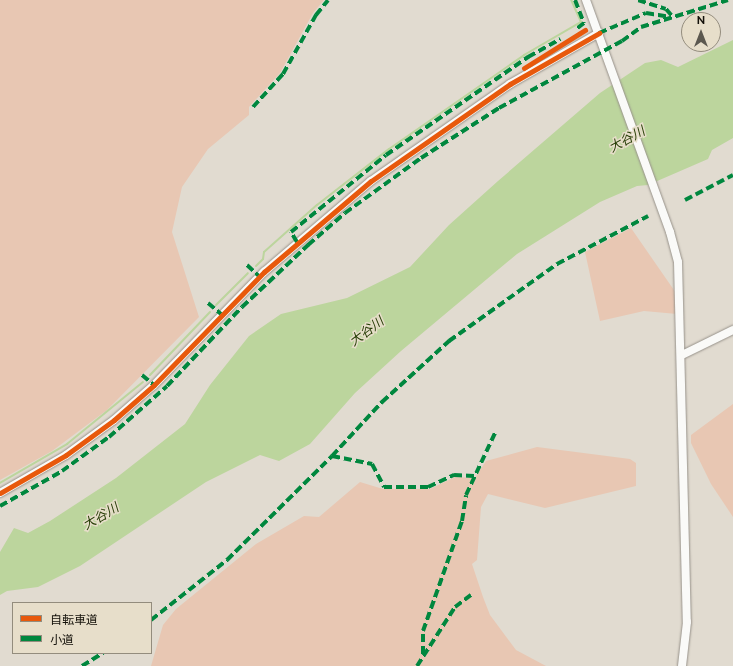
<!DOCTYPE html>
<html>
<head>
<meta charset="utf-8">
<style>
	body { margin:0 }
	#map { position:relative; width:733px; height:666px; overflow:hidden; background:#e1dbd0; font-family:Raleway,"Noto Sans JP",sans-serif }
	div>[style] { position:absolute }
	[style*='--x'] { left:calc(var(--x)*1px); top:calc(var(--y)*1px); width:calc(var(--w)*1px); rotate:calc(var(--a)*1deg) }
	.green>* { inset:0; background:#e8c7b3 }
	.water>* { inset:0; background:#bcd59d }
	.stream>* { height:2px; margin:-1px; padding:0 1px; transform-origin:1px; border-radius:1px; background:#bcd59d }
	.roads { filter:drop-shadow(0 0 1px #97928a) drop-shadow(0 0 1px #97928a) }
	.secondary>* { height:8px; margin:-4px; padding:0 4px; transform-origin:4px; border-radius:4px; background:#fafaf8 }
	.quiet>* { height:4px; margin-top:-2px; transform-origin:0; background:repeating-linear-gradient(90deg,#00873e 0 8px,transparent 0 12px) }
	.cycleway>* { height:5px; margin:-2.5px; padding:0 2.5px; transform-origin:2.5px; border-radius:2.5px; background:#e8590c }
	span { translate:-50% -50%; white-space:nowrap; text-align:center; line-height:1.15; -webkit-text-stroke:3px #e7deca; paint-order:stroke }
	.water-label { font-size:13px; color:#283f08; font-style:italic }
	.legend { position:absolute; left:12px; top:602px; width:140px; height:52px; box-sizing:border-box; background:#e7deca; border:1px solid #938c7d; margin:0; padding:5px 7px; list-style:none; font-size:12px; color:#14110a }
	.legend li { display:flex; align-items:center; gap:8px; height:20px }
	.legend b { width:20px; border:1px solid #938c7d }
	.north { position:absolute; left:681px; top:12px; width:40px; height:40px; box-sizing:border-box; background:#e7deca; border:1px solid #938c7d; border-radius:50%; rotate:0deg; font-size:11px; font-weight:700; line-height:16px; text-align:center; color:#14110a }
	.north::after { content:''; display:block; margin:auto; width:14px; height:18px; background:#5c584f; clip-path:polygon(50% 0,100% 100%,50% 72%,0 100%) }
</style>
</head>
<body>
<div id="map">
	<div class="green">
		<i style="clip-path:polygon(0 0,324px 0,313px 13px,280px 73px,249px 107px,249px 115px,208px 149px,182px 187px,172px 232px,199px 317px,107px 410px,52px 451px,0 480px)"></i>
		<i style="clip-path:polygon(631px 228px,676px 293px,677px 314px,644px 311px,600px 321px,585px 252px)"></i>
		<i style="clip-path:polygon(733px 404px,733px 517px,711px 484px,691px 443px,691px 435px)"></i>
		<i style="clip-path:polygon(537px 447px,630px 459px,636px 463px,636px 486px,545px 508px,488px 494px,481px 507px,477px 560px,472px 564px,483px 597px,490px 615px,516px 650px,546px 666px,151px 666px,163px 625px,176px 609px,256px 544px,304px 516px,319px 517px,360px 482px,383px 489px,430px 489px,455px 477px,475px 478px,486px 461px)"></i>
	</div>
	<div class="water">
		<i style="clip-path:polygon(733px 40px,733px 138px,712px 150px,708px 159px,648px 185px,637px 186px,600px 202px,517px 254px,401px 351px,355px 393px,310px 444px,279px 461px,260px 455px,206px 482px,80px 566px,38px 587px,7px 591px,0 595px,0 552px,14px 528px,28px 533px,50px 521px,116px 478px,185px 424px,210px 385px,249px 336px,281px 314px,347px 298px,410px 267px,449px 225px,498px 181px,600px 93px,645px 63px,661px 60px,678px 67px)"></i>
	</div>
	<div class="stream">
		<i style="--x:256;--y:266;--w:10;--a:-45"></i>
		<i style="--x:263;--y:259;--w:7;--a:-82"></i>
		<i style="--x:264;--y:252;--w:71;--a:-41.6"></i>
		<i style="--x:317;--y:205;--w:91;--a:-37.9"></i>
		<i style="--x:389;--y:149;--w:165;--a:-34.8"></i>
		<i style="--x:524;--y:55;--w:66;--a:-30.1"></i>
		<i style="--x:581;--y:22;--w:24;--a:-114"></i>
		<i style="--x:216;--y:305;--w:45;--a:-45"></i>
		<i style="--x:150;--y:375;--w:87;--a:-46.4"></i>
		<i style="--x:0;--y:483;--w:78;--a:-30.2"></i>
		<i style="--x:67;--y:444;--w:98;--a:-39.2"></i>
	</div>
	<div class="roads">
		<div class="secondary">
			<i style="--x:586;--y:0;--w:247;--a:70.1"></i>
			<i style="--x:670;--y:232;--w:31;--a:75"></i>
			<i style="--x:678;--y:262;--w:360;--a:88.6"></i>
			<i style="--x:687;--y:622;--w:44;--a:96.5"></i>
			<i style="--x:682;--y:355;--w:57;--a:-26.1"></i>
			<i style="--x:0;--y:493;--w:76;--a:-29.9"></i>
			<i style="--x:66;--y:455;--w:59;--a:-36.1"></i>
			<i style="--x:114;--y:420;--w:53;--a:-41.2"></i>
			<i style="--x:154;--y:385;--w:158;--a:-45.8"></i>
			<i style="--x:264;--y:272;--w:140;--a:-40.4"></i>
			<i style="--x:371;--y:181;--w:169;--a:-34.9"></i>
			<i style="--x:510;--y:84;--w:103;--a:-29.8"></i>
		</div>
	</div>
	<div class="quiet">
		<i style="--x:575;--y:0;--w:25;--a:69"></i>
		<i style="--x:584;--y:23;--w:11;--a:142"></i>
		<i style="--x:638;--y:0;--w:29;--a:18"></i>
		<i style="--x:666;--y:9;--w:11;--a:49"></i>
		<i style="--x:599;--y:33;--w:51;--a:-23.1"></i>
		<i style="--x:646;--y:13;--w:25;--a:9"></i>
		<i style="--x:253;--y:107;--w:45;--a:-47.7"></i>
		<i style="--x:283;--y:74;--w:68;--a:-60.8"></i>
		<i style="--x:316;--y:15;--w:19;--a:-51"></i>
		<i style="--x:685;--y:200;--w:54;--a:-27.5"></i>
		<i style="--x:297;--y:242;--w:12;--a:-121"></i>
		<i style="--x:291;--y:232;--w:122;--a:-39"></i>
		<i style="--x:386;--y:155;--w:173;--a:-34.6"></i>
		<i style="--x:528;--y:57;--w:37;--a:-29"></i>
		<i style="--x:247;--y:265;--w:16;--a:43"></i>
		<i style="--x:208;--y:303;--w:17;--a:40"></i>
		<i style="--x:142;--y:375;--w:16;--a:40"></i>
		<i style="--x:332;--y:456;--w:41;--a:11.3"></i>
		<i style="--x:372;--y:464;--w:26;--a:62"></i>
		<i style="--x:384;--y:487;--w:44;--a:0"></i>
		<i style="--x:428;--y:487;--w:29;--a:-25"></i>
		<i style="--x:454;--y:475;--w:20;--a:3"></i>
		<i style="--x:0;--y:506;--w:71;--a:-29.4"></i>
		<i style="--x:62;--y:471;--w:58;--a:-35.9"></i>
		<i style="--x:109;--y:437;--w:77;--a:-41.3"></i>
		<i style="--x:167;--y:386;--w:109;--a:-46.5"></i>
		<i style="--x:242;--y:307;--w:91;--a:-43.2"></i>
		<i style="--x:308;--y:245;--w:49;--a:-40.9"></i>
		<i style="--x:345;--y:213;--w:94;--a:-35.9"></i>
		<i style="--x:421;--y:158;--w:93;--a:-32.7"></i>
		<i style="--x:499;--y:108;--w:140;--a:-28.6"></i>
		<i style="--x:622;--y:41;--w:24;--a:-36"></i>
		<i style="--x:641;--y:27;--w:91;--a:-17.2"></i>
		<i style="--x:151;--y:620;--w:97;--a:-38.3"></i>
		<i style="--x:227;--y:560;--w:148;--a:-44.7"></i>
		<i style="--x:332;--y:456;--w:74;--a:-47.2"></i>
		<i style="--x:382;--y:402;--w:91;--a:-42.3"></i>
		<i style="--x:449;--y:341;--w:133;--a:-35.5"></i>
		<i style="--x:557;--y:264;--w:103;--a:-27.8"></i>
		<i style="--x:423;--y:654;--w:23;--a:-90"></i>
		<i style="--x:423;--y:631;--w:117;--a:-70.5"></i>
		<i style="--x:462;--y:521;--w:26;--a:-81"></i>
		<i style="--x:466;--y:495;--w:71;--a:-64.9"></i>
		<i style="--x:82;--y:666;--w:25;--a:-32"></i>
		<i style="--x:417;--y:666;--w:70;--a:-57.2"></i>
		<i style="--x:455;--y:607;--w:20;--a:-37"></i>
	</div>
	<div class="cycleway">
		<i style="--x:524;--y:68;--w:72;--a:-31.9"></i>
		<i style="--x:0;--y:493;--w:76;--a:-29.9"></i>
		<i style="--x:66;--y:455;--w:59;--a:-36.1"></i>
		<i style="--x:114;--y:420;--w:53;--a:-41.2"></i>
		<i style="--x:154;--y:385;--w:158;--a:-45.8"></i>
		<i style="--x:264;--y:272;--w:140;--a:-40.4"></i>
		<i style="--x:371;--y:181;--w:169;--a:-34.9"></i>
		<i style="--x:510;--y:84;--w:103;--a:-29.8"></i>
	</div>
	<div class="water-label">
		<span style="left:627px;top:140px;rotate:-29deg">大谷川</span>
		<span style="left:367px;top:332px;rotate:-37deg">大谷川</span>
		<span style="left:101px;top:517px;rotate:-31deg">大谷川</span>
	</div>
	<ul class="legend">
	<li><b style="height:5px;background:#e8590c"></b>自転車道</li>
	<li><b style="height:5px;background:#00873e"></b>小道</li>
	</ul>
	<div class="north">N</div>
</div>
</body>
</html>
